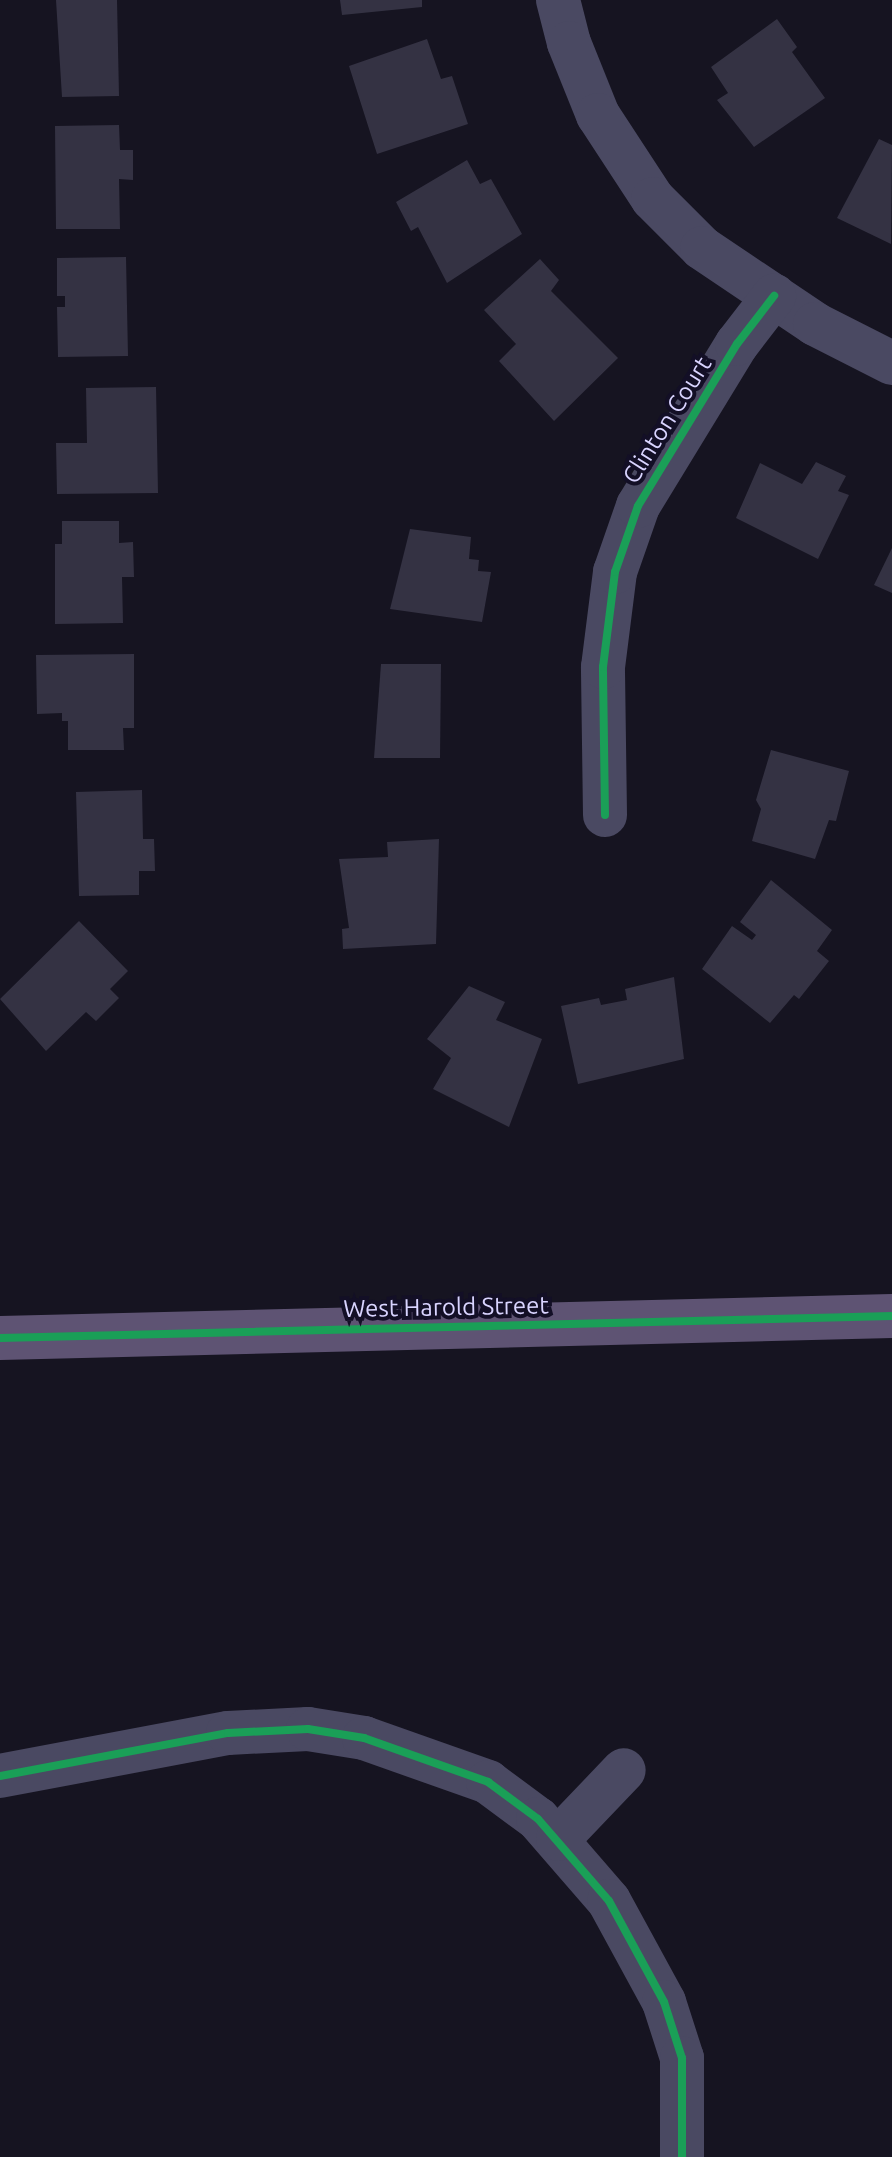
<!DOCTYPE html>
<html>
<head>
<meta charset="utf-8">
<style>
	body { margin:0 }
	#map { position:relative; width:892px; height:2157px; overflow:hidden; background:#161421; font-family:Ubuntu,sans-serif }
	div>[style] { position:absolute }
	[style*='--x'] { left:calc(var(--x)*1px); top:calc(var(--y)*1px); width:calc(var(--w)*1px); rotate:calc(var(--a)*1deg) }
	.building>* { inset:0; background:#343243 }
	.minor>* { height:44px; margin:-22px; padding:0 22px; transform-origin:22px; border-radius:22px; background:#4a4962 }
	.major>* { height:44px; margin:-22px; padding:0 22px; transform-origin:22px; border-radius:22px; background:#5e5373 }
	.cycleway>* { height:8px; margin:-4px; padding:0 4px; transform-origin:4px; border-radius:4px; background:#1a9f57 }
	span { translate:-50% -50%; white-space:nowrap; text-align:center; line-height:1.15; -webkit-text-stroke:8px #130f26; paint-order:stroke }
	.street-label { font-size:24px; color:#d9d4ff }
</style>
</head>
<body>
<div id="map">
	<div class="building">
		<i style="clip-path:polygon(56px 0,117px 0,119px 96px,62px 97px)"></i>
		<i style="clip-path:polygon(340px 0,422px 0,422px 7px,342px 15px)"></i>
		<i style="clip-path:polygon(777px 19px,797px 47px,792px 52px,825px 98px,754px 147px,717px 100px,728px 93px,711px 67px)"></i>
		<i style="clip-path:polygon(427px 39px,441px 79px,452px 76px,468px 124px,377px 154px,349px 66px)"></i>
		<i style="clip-path:polygon(119px 125px,120px 150px,133px 150px,133px 180px,119px 179px,120px 229px,56px 229px,55px 126px)"></i>
		<i style="clip-path:polygon(879px 139px,892px 145px,891px 244px,837px 218px)"></i>
		<i style="clip-path:polygon(467px 160px,480px 184px,491px 179px,522px 234px,447px 283px,418px 227px,411px 231px,396px 202px)"></i>
		<i style="clip-path:polygon(126px 257px,128px 356px,58px 357px,57px 307px,65px 307px,65px 296px,57px 296px,57px 258px)"></i>
		<i style="clip-path:polygon(540px 259px,559px 280px,551px 291px,618px 358px,554px 421px,499px 361px,516px 344px,484px 310px)"></i>
		<i style="clip-path:polygon(156px 387px,158px 493px,57px 494px,56px 443px,87px 443px,86px 388px)"></i>
		<i style="clip-path:polygon(816px 462px,846px 476px,838px 491px,849px 495px,818px 559px,736px 518px,760px 463px,802px 484px)"></i>
		<i style="clip-path:polygon(62px 521px,119px 521px,119px 543px,133px 542px,134px 577px,122px 577px,123px 623px,55px 624px,55px 544px,62px 544px)"></i>
		<i style="clip-path:polygon(410px 529px,471px 537px,469px 559px,479px 560px,478px 571px,491px 572px,482px 622px,390px 609px)"></i>
		<i style="clip-path:polygon(892px 548px,892px 593px,874px 585px)"></i>
		<i style="clip-path:polygon(134px 654px,134px 728px,123px 728px,124px 750px,68px 750px,68px 721px,62px 721px,62px 713px,37px 714px,36px 655px)"></i>
		<i style="clip-path:polygon(381px 664px,441px 664px,440px 758px,374px 758px)"></i>
		<i style="clip-path:polygon(771px 750px,849px 771px,836px 821px,829px 820px,815px 859px,752px 841px,761px 809px,756px 800px)"></i>
		<i style="clip-path:polygon(142px 790px,143px 839px,154px 839px,155px 871px,139px 871px,139px 895px,79px 896px,76px 792px)"></i>
		<i style="clip-path:polygon(439px 839px,436px 944px,343px 949px,342px 929px,349px 928px,339px 859px,388px 857px,387px 842px)"></i>
		<i style="clip-path:polygon(771px 880px,832px 930px,817px 951px,829px 961px,799px 999px,794px 995px,770px 1023px,702px 969px,732px 926px,752px 940px,756px 935px,740px 922px)"></i>
		<i style="clip-path:polygon(79px 921px,128px 971px,110px 989px,119px 998px,96px 1021px,86px 1012px,46px 1051px,0 999px)"></i>
		<i style="clip-path:polygon(674px 977px,684px 1059px,578px 1084px,561px 1006px,599px 998px,601px 1005px,627px 1000px,625px 989px)"></i>
		<i style="clip-path:polygon(469px 986px,505px 1002px,496px 1020px,542px 1039px,509px 1127px,433px 1089px,451px 1058px,427px 1039px)"></i>
	</div>
	<div class="minor">
		<i style="--x:558;--y:0;--w:44;--a:75.7"></i>
		<i style="--x:569;--y:43;--w:78;--a:68.1"></i>
		<i style="--x:598;--y:115;--w:100;--a:56.8"></i>
		<i style="--x:653;--y:199;--w:69;--a:45"></i>
		<i style="--x:702;--y:248;--w:136;--a:33.9"></i>
		<i style="--x:815;--y:324;--w:86;--a:26.9"></i>
		<i style="--x:605;--y:815;--w:148;--a:-90.8"></i>
		<i style="--x:603;--y:667;--w:96;--a:-82.8"></i>
		<i style="--x:615;--y:572;--w:70;--a:-70.8"></i>
		<i style="--x:638;--y:506;--w:190;--a:-58.6"></i>
		<i style="--x:737;--y:344;--w:61;--a:-52.4"></i>
		<i style="--x:0;--y:1776;--w:232;--a:-10.7"></i>
		<i style="--x:228;--y:1733;--w:80;--a:-2.9"></i>
		<i style="--x:308;--y:1729;--w:57;--a:9.1"></i>
		<i style="--x:364;--y:1738;--w:132;--a:19.5"></i>
		<i style="--x:488;--y:1782;--w:62;--a:36.5"></i>
		<i style="--x:538;--y:1819;--w:108;--a:49.1"></i>
		<i style="--x:609;--y:1901;--w:115;--a:61.4"></i>
		<i style="--x:664;--y:2002;--w:59;--a:72.2"></i>
		<i style="--x:682;--y:2058;--w:99;--a:90"></i>
		<i style="--x:558;--y:1839;--w:95;--a:-46.3"></i>
	</div>
	<div class="major">
		<i style="--x:0;--y:1338;--w:892;--a:-1.41"></i>
	</div>
	<div class="cycleway">
		<i style="--x:605;--y:815;--w:148;--a:-90.8"></i>
		<i style="--x:603;--y:667;--w:96;--a:-82.8"></i>
		<i style="--x:615;--y:572;--w:70;--a:-70.8"></i>
		<i style="--x:638;--y:506;--w:190;--a:-58.6"></i>
		<i style="--x:737;--y:344;--w:61;--a:-52.4"></i>
		<i style="--x:0;--y:1338;--w:892;--a:-1.41"></i>
		<i style="--x:0;--y:1776;--w:232;--a:-10.7"></i>
		<i style="--x:228;--y:1733;--w:80;--a:-2.9"></i>
		<i style="--x:308;--y:1729;--w:57;--a:9.1"></i>
		<i style="--x:364;--y:1738;--w:132;--a:19.5"></i>
		<i style="--x:488;--y:1782;--w:62;--a:36.5"></i>
		<i style="--x:538;--y:1819;--w:108;--a:49.1"></i>
		<i style="--x:609;--y:1901;--w:115;--a:61.4"></i>
		<i style="--x:664;--y:2002;--w:59;--a:72.2"></i>
		<i style="--x:682;--y:2058;--w:99;--a:90"></i>
	</div>
	<div class="street-label">
		<span style="left:667px;top:420px;rotate:-58deg">Clinton Court</span>
		<span style="left:446px;top:1307px;rotate:-1deg">West Harold Street</span>
	</div>
</div>
</body>
</html>
